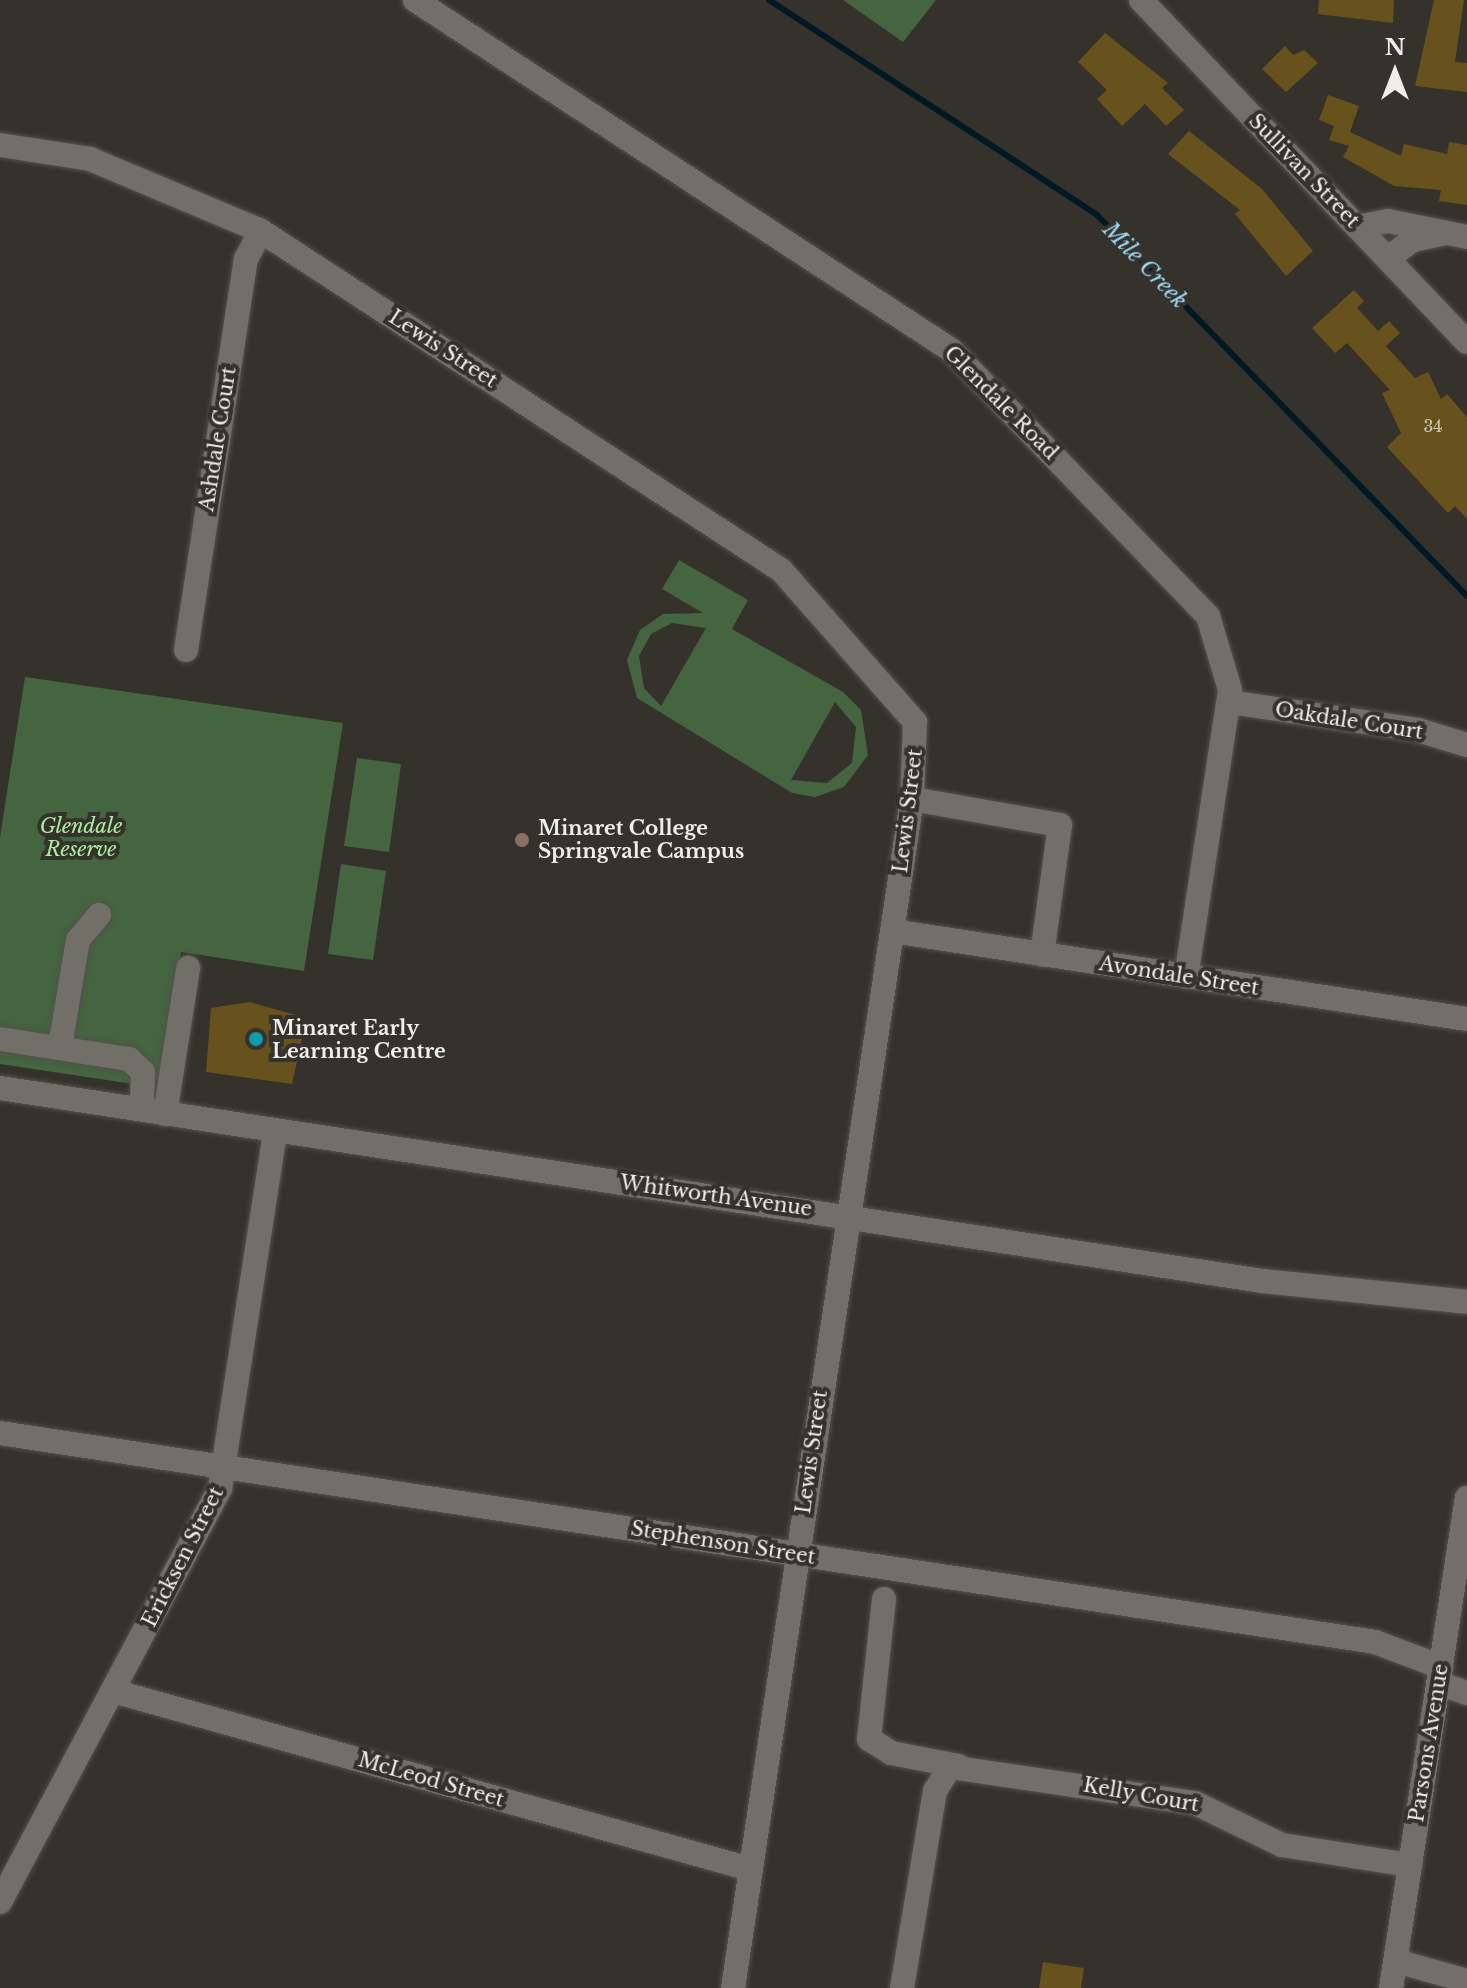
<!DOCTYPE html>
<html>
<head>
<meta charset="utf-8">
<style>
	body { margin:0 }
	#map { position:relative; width:1467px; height:1988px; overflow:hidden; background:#35322c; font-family:"Libre Baskerville",serif }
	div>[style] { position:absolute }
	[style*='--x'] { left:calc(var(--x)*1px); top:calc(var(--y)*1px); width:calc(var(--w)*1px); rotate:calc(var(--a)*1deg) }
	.green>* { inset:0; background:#456440 }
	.stream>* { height:6px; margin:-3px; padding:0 3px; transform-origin:3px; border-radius:3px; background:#011923 }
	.building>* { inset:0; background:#67521d }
	.roads { filter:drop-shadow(0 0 2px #53514c) drop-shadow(0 0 2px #53514c) }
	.minor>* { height:24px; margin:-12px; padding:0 12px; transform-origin:12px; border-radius:12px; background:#726f68 }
	.dots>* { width:22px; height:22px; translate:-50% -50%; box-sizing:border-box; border:4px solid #35322c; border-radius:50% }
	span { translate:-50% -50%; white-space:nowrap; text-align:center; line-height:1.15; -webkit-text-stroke:8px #35322c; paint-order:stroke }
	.number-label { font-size:16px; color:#cec7b7 }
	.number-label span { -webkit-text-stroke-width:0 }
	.street-label { font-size:20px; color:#f0eeea }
	.park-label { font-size:20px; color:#acefa1; font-style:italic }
	.poi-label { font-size:20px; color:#f0eeea; font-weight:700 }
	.left { translate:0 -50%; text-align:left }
	.water-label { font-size:22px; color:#9ddaf8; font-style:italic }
	.north { position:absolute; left:1355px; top:32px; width:80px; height:80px; -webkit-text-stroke:6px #35322c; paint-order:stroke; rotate:0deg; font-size:22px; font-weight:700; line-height:32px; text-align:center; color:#f0eeea }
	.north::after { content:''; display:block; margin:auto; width:28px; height:36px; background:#f0eeea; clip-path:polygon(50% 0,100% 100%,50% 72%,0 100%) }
</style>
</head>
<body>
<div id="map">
	<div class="green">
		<i style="clip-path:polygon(843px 0,936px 0,903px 42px)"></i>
		<i style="clip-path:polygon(evenodd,679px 560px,748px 600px,732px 629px,843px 692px,861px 710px,868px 755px,844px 787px,815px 797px,792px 793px,637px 698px,627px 660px,640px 630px,663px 614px,703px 613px,662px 589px,679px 560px,672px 623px,706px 628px,661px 706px,644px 688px,639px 656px,651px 634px,672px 623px,679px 560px,835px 702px,856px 727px,852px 763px,827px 783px,791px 780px,835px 702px)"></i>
		<i style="clip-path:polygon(25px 677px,343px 723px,304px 971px,181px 952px,160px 1088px,0 1064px,0 837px)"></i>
		<i style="clip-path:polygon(357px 758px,401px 764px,389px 852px,344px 846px)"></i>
		<i style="clip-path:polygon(341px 864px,386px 871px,373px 960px,328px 954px)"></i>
	</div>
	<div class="stream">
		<i style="--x:769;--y:0;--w:392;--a:33.2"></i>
		<i style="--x:1097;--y:215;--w:531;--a:45.84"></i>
	</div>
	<div class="building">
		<i style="clip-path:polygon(1319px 0,1394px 0,1393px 23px,1318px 14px)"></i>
		<i style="clip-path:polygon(1434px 0,1464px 0,1455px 62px,1467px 63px,1467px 92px,1415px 86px)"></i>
		<i style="clip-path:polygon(1105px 33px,1168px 83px,1162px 88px,1184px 110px,1166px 126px,1145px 104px,1122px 126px,1097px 99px,1107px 90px,1078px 62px)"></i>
		<i style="clip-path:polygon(1285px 46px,1293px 55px,1304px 50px,1318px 63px,1286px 92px,1262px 69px)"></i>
		<i style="clip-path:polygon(1328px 95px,1359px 106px,1350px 132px,1401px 156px,1404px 144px,1447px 154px,1449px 142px,1467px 145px,1467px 205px,1439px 201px,1441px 190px,1394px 186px,1343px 157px,1349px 146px,1329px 140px,1334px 126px,1319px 120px)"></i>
		<i style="clip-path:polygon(1189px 131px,1262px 189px,1313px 251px,1286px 276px,1235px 214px,1240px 210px,1168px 154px)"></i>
		<i style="clip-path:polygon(1354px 290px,1364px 301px,1357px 308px,1378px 331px,1389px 321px,1400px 333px,1386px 346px,1415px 378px,1428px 372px,1441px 399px,1447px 394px,1467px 417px,1467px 519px,1455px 506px,1448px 513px,1387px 447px,1401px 433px,1382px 393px,1390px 390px,1347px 343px,1335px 353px,1312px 328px)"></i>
		<i style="clip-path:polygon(250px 1002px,299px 1016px,295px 1027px,304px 1030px,292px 1084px,206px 1072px,211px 1008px)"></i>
		<i style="clip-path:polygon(1043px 1962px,1084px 1968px,1081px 1988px,1039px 1988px)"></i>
	</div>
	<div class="roads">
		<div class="minor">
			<i style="--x:415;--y:0;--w:640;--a:33.14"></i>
			<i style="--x:951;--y:350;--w:370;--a:46"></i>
			<i style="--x:1208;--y:616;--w:77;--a:73.4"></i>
			<i style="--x:1230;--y:690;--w:290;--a:98.7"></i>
			<i style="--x:1141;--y:0;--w:472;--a:46.4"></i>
			<i style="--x:0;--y:145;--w:91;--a:8.8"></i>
			<i style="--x:90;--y:159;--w:186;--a:22.8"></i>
			<i style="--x:261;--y:231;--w:621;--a:33.1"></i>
			<i style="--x:781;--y:570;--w:203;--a:48.6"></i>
			<i style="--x:915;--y:722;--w:77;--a:92.2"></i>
			<i style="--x:912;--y:799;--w:1202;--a:98.56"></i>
			<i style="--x:1357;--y:227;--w:32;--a:-11"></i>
			<i style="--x:1388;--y:221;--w:81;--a:11.4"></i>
			<i style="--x:1388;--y:258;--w:31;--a:-36"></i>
			<i style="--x:1413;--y:240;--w:29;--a:-12"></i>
			<i style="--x:186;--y:650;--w:396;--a:-81.3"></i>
			<i style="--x:246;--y:259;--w:32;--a:-62"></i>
			<i style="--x:1229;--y:702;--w:191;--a:8.4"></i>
			<i style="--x:1418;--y:730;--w:51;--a:17"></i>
			<i style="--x:912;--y:799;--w:150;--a:10"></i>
			<i style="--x:1060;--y:825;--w:131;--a:97.9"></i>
			<i style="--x:892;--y:931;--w:582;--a:8.7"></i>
			<i style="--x:0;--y:1039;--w:131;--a:8.8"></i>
			<i style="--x:129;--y:1059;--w:19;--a:43"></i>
			<i style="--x:143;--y:1072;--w:37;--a:92"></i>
			<i style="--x:60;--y:1047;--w:109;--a:-80.5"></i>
			<i style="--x:78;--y:940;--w:33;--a:-50"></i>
			<i style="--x:0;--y:1088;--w:1277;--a:8.69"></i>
			<i style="--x:1262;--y:1281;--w:206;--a:5.8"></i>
			<i style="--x:165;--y:1114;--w:148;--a:-81"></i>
			<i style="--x:0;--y:1433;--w:1391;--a:8.64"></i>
			<i style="--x:1375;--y:1642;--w:71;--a:20.7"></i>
			<i style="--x:884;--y:1599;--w:141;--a:96.1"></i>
			<i style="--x:869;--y:1739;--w:26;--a:32"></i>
			<i style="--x:891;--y:1753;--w:69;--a:10.8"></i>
			<i style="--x:1438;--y:1683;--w:31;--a:19"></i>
			<i style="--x:113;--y:1691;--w:661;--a:15.61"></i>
			<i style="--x:0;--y:1902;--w:469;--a:-62"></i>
			<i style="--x:220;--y:1488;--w:360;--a:-81.2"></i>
			<i style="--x:1396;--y:1961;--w:74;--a:15.7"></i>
			<i style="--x:902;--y:1988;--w:200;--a:-80.5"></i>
			<i style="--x:935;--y:1791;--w:28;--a:-58"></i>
			<i style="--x:950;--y:1767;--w:248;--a:8.4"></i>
			<i style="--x:1195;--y:1803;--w:97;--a:25.8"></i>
			<i style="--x:1282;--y:1845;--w:130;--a:8.9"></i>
			<i style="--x:1391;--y:1988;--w:496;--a:-81.2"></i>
		</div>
	</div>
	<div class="dots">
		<i style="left:522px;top:840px;background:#8d6e63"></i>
		<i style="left:256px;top:1039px;background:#0f9aa8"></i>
	</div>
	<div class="number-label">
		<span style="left:1433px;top:426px">34</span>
	</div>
	<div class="street-label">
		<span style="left:1304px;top:171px;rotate:46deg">Sullivan Street</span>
		<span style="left:443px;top:349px;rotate:33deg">Lewis Street</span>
		<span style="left:1001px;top:403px;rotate:45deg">Glendale Road</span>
		<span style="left:218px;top:439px;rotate:-81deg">Ashdale Court</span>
		<span style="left:1349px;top:721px;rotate:9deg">Oakdale Court</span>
		<span style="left:908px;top:811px;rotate:-83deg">Lewis Street</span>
		<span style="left:1179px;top:976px;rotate:9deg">Avondale Street</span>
		<span style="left:716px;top:1196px;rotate:8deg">Whitworth Avenue</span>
		<span style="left:812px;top:1452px;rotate:-82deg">Lewis Street</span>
		<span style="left:723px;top:1543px;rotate:9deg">Stephenson Street</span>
		<span style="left:183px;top:1557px;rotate:-63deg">Ericksen Street</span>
		<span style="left:1429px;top:1743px;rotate:-81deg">Parsons Avenue</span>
		<span style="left:431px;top:1780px;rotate:16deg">McLeod Street</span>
		<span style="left:1141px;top:1795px;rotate:10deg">Kelly Court</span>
	</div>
	<div class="park-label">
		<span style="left:81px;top:838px">Glendale<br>Reserve</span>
	</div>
	<div class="poi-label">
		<span class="left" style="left:538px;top:840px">Minaret College<br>Springvale Campus</span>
		<span class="left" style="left:272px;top:1040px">Minaret Early<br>Learning Centre</span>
	</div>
	<div class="water-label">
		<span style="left:1145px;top:265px;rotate:46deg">Mile Creek</span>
	</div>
	<div class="north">N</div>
</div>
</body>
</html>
